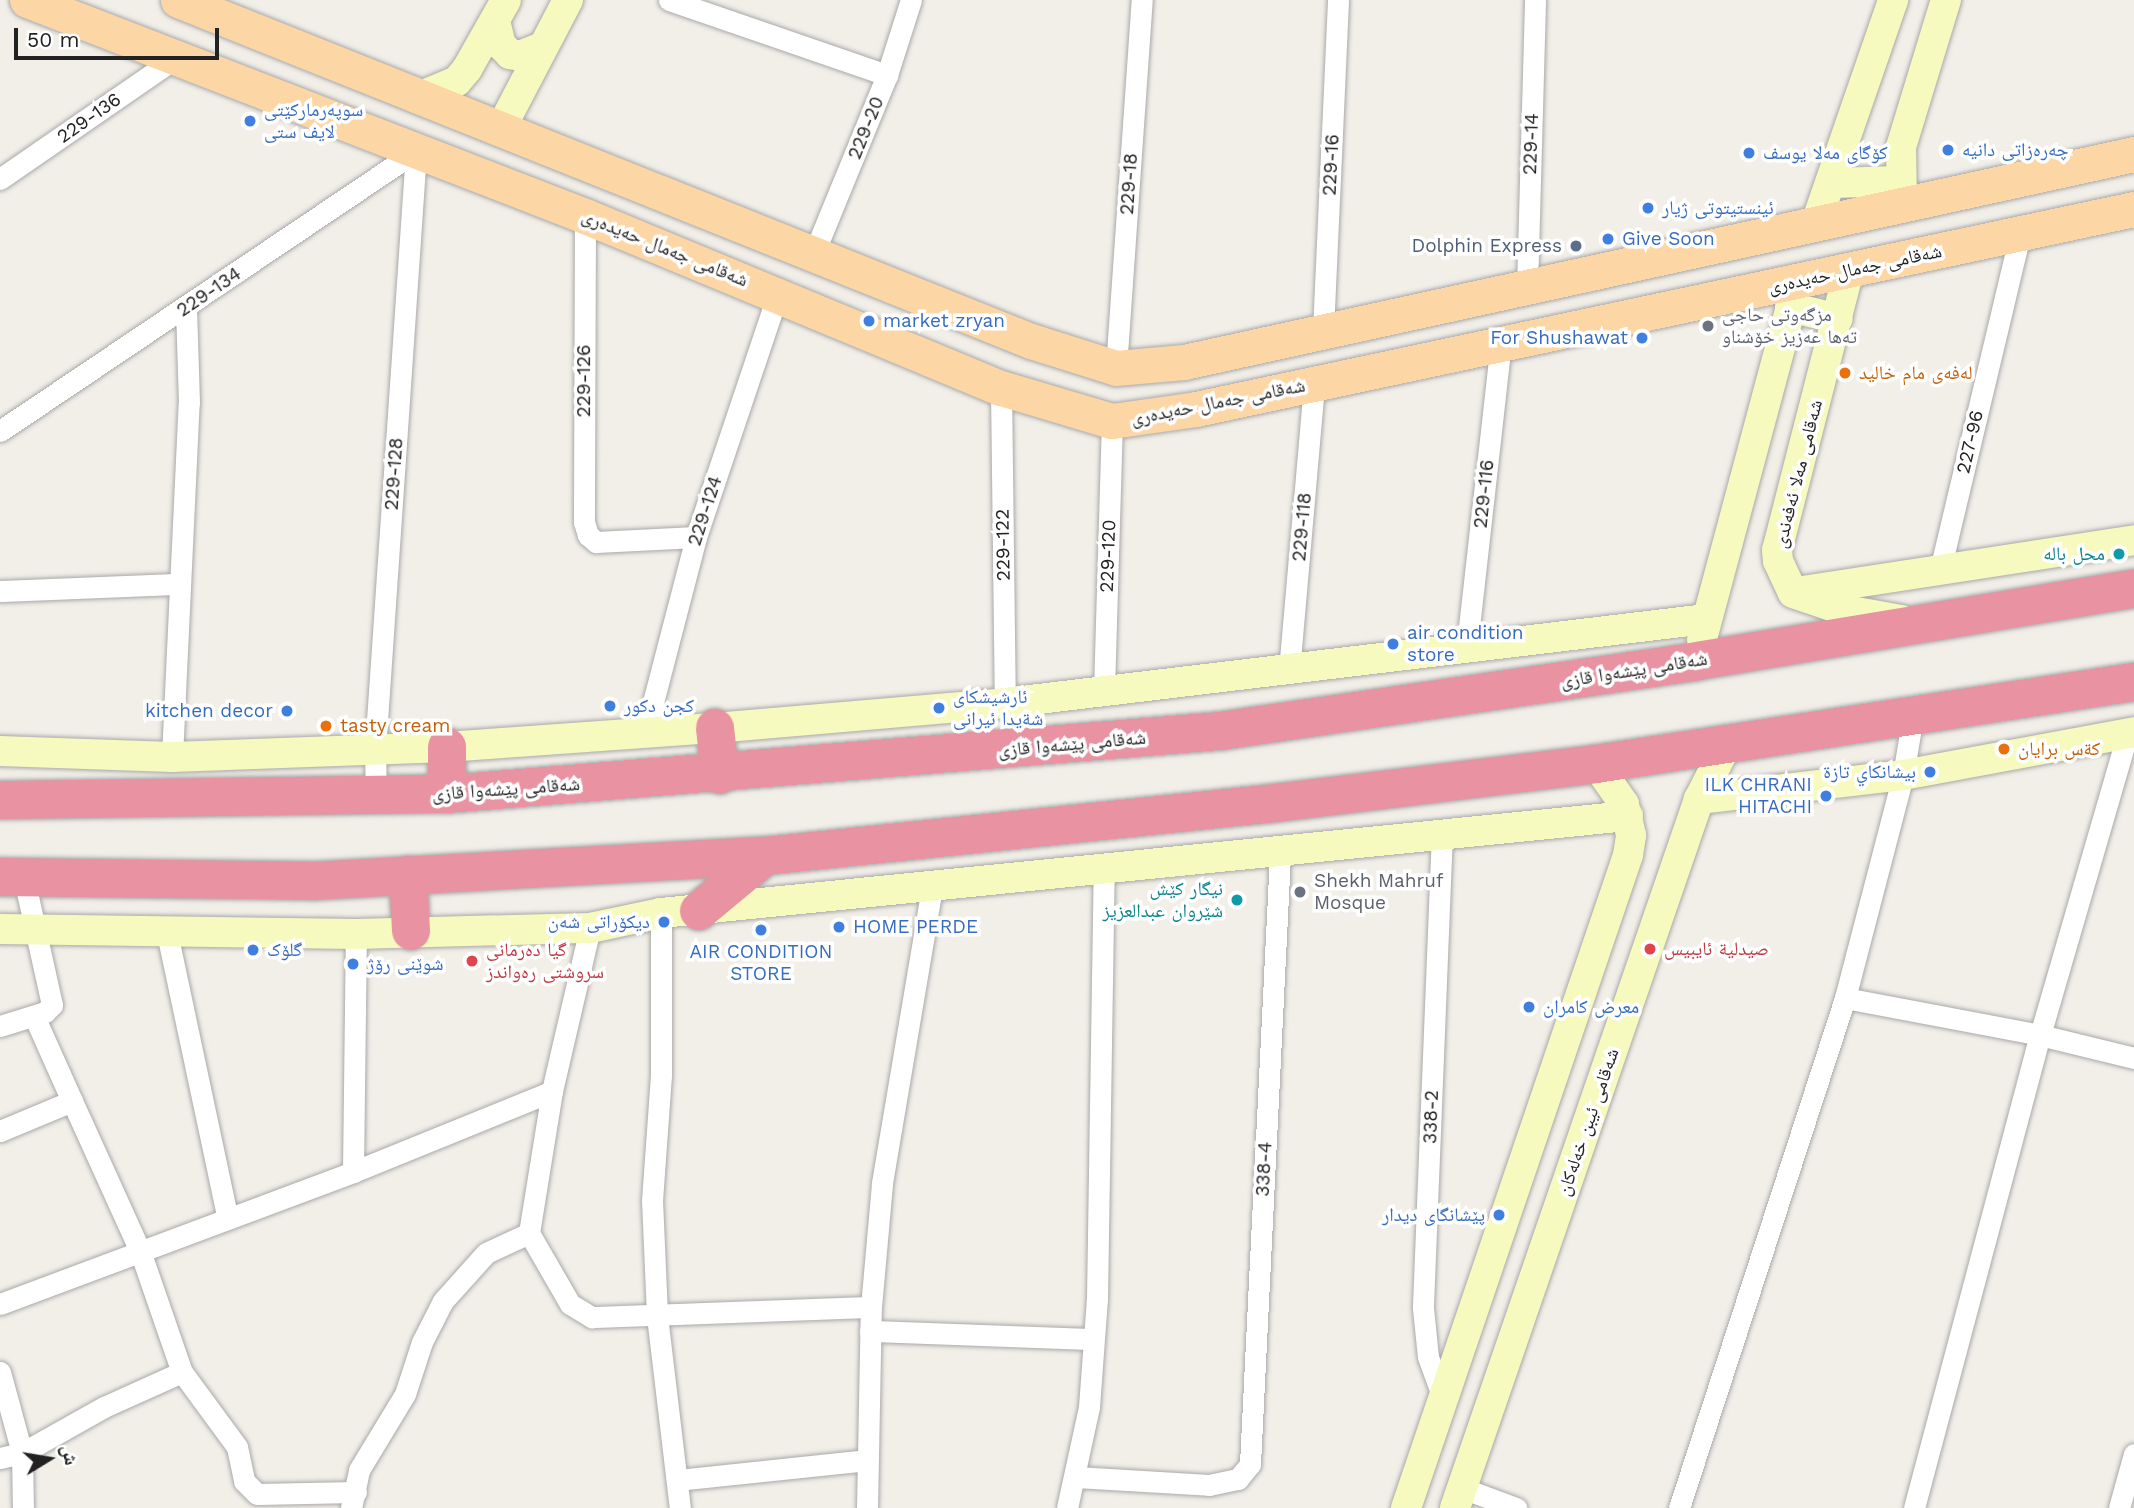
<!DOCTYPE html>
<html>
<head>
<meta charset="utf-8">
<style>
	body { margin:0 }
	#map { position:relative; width:2134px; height:1508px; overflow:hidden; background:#f2efe9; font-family:"Work Sans","Noto Naskh Arabic",sans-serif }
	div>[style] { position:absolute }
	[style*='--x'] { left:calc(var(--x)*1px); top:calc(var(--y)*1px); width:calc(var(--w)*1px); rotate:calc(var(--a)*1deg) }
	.roads { filter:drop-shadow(0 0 2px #a9a9a9) drop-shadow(0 0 2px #a9a9a9) }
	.street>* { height:21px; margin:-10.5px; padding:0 10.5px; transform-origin:10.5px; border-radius:10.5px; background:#fff }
	.secondary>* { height:30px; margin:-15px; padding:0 15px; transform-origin:15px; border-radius:15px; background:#f7fabf }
	.primary>* { height:35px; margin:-17.5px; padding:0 17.5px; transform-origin:17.5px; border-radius:17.5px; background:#fcd6a4 }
	.highway>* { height:38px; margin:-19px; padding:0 19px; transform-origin:19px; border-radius:19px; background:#e892a2 }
	.dots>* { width:19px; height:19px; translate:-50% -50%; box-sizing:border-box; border:4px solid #fff; border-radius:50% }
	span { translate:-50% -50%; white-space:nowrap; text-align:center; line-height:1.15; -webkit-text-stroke:7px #fff; paint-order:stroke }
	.shop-label { font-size:19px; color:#366cbe }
	.left { translate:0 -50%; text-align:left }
	.right { translate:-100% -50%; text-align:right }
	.street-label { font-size:19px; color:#222 }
	.service-label { font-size:19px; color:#4e5e75 }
	.worship-label { font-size:19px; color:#5b616d }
	.food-label { font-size:19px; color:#c56008 }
	.culture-label { font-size:19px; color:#0d838f }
	.health-label { font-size:19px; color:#be3a42 }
	.north { position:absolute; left:14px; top:1424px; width:70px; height:70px; -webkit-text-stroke:5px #fff; paint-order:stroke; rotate:79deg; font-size:19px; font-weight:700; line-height:28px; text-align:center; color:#222 }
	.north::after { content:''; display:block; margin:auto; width:24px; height:32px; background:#222; clip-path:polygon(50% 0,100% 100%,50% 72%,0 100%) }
	.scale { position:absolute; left:14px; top:28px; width:205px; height:32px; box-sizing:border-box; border:4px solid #222; border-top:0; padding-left:9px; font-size:21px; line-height:24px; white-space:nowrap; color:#222; -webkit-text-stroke:5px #fff; paint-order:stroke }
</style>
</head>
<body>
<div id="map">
	<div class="roads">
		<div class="street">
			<i style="--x:669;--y:0;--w:231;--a:19"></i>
			<i style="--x:0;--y:179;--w:215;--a:-34.6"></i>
			<i style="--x:585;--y:216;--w:306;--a:90.2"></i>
			<i style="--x:584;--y:522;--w:14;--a:73"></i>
			<i style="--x:588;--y:535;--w:11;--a:41"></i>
			<i style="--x:596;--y:542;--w:100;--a:-2.9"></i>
			<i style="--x:814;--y:253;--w:192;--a:-67.7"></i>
			<i style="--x:887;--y:75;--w:79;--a:-72.3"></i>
			<i style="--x:1527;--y:288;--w:288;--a:-88.4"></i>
			<i style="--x:1323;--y:331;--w:331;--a:-87.4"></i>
			<i style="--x:1116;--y:368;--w:369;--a:-86"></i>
			<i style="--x:1001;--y:388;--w:315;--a:89.3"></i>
			<i style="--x:0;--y:431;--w:501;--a:-33.94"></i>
			<i style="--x:1940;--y:570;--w:346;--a:-76.6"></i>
			<i style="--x:0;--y:591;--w:177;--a:-2.3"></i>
			<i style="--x:1467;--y:645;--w:303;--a:-83.6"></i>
			<i style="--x:1289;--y:671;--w:289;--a:-85"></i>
			<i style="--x:1104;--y:690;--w:269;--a:-88.3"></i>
			<i style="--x:645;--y:733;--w:203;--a:-75.4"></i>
			<i style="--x:696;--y:537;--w:257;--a:-71.4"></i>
			<i style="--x:172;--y:757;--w:354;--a:-87.3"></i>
			<i style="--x:189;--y:403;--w:94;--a:-91.8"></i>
			<i style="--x:376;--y:797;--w:47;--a:-91.2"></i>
			<i style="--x:375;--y:750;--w:600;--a:-86.08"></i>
			<i style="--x:1442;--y:832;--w:476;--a:92.3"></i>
			<i style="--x:1423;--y:1308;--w:49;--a:84.2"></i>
			<i style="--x:1428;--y:1357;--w:44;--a:69.9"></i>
			<i style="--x:661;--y:913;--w:162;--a:90"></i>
			<i style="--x:661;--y:1075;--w:125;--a:94.1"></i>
			<i style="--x:652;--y:1200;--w:116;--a:87.5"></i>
			<i style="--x:657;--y:1316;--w:193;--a:83.2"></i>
			<i style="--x:167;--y:933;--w:292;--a:78"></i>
			<i style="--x:1845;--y:998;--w:198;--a:10.7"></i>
			<i style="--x:2040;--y:1035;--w:97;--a:13.7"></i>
			<i style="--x:34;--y:1016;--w:93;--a:65.9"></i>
			<i style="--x:0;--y:1026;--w:47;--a:-17.3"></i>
			<i style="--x:45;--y:1012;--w:10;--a:-45"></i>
			<i style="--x:52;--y:1005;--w:129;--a:-102.5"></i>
			<i style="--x:0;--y:1131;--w:78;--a:-22.6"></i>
			<i style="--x:72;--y:1101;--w:165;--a:65.6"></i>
			<i style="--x:140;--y:1251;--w:128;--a:70.9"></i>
			<i style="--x:182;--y:1372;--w:93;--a:53.7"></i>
			<i style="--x:237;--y:1447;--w:35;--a:78"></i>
			<i style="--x:244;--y:1481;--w:18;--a:45"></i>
			<i style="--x:257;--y:1494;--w:99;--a:-1.2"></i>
			<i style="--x:353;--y:1172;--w:238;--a:-89.3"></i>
			<i style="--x:529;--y:1233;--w:82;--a:60"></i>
			<i style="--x:570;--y:1304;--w:26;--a:31"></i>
			<i style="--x:592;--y:1317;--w:279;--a:-2.1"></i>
			<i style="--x:0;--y:1304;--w:377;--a:-20.5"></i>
			<i style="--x:353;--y:1172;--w:215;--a:-22.1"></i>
			<i style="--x:870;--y:1331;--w:223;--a:2.1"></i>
			<i style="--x:0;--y:1372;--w:84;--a:74.8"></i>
			<i style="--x:22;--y:1453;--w:55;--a:89"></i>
			<i style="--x:0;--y:1458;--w:23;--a:-13"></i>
			<i style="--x:22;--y:1453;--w:94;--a:-29.3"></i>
			<i style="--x:104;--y:1407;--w:85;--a:-24.2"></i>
			<i style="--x:1076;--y:1477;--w:133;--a:3.4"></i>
			<i style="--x:1209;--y:1485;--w:30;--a:-12"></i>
			<i style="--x:1238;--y:1479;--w:19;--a:-51"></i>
			<i style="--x:1250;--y:1464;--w:611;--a:-87.18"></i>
			<i style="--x:677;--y:1480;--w:191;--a:-6"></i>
			<i style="--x:1462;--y:1488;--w:58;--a:20.3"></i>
			<i style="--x:351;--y:1508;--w:39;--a:-78"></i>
			<i style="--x:359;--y:1470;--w:89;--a:-58.8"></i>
			<i style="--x:405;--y:1394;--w:55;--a:-71.9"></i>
			<i style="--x:422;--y:1342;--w:46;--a:-62.9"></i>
			<i style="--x:443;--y:1301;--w:64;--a:-48.1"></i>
			<i style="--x:486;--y:1253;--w:47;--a:-24.9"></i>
			<i style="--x:529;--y:1233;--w:144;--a:-80.8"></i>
			<i style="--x:552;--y:1091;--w:167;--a:-76.9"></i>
			<i style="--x:867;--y:1508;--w:201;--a:-88.9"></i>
			<i style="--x:871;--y:1307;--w:124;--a:-84.9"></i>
			<i style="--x:882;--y:1183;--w:301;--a:-80.4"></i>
			<i style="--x:1067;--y:1508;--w:103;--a:-77.7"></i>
			<i style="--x:1089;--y:1407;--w:108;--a:-85.8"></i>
			<i style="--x:1097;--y:1299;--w:429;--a:-89.1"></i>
			<i style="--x:1679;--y:1508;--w:536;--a:-71.97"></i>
			<i style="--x:1845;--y:998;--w:230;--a:-75.4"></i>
			<i style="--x:1903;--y:775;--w:60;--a:-80.4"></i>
			<i style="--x:1914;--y:1508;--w:489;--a:-75.1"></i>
			<i style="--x:2040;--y:1035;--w:316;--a:-73.8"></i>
			<i style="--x:2119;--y:1508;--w:56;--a:-74.5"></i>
		</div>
		<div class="secondary">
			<i style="--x:495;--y:21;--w:25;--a:76"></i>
			<i style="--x:501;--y:45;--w:13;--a:45"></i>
			<i style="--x:510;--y:54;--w:10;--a:11"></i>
			<i style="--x:520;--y:56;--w:24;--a:-22"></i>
			<i style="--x:416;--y:98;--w:44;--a:-22.5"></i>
			<i style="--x:457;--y:81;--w:16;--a:-50"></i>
			<i style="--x:467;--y:69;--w:79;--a:-60.5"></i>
			<i style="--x:500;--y:130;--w:147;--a:-62.4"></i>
			<i style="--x:1832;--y:183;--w:68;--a:-1.7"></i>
			<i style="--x:1902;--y:203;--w:56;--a:-91"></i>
			<i style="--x:1901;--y:147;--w:154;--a:-73"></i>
			<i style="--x:1817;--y:220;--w:233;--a:-70.9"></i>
			<i style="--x:1849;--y:270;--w:289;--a:104.4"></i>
			<i style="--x:1777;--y:550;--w:11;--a:85"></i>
			<i style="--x:1778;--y:561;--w:35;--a:65"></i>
			<i style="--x:1793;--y:593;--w:50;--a:18.8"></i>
			<i style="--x:1840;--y:609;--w:62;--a:10.2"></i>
			<i style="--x:1790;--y:307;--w:49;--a:14"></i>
			<i style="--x:1796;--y:592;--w:342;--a:-8.7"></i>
			<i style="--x:1702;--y:639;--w:371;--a:-75"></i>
			<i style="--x:0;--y:751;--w:172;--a:2"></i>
			<i style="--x:172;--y:757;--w:275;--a:-2.1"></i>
			<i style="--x:447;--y:747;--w:269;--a:-4.1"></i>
			<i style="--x:715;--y:728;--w:291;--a:-4.9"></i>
			<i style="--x:1005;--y:703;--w:706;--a:-6.83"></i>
			<i style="--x:1699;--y:799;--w:205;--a:-6.7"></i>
			<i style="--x:1903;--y:775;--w:235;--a:-10.5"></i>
			<i style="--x:0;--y:929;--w:356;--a:0.8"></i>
			<i style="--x:356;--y:934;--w:234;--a:-1.5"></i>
			<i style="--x:590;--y:928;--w:73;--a:-11.9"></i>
			<i style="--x:661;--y:913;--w:972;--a:-5.73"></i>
			<i style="--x:1406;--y:1508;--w:690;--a:-71.22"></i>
			<i style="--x:1628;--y:855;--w:20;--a:-81"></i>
			<i style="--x:1631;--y:835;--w:32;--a:-103"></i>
			<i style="--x:1624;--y:804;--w:49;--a:-125"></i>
			<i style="--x:1455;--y:1508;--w:750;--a:-71.01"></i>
			<i style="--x:1699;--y:799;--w:66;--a:-63"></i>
		</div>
		<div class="primary">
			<i style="--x:27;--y:0;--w:598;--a:21.16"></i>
			<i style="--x:585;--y:216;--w:450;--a:22.5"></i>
			<i style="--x:1001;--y:388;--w:116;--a:16.6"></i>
			<i style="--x:1112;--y:421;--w:85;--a:-8.1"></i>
			<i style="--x:1196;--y:409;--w:959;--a:-12.04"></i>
			<i style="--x:178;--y:0;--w:919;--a:21.79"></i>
			<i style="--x:1031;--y:341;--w:89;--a:17.6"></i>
			<i style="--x:1116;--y:368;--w:68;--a:-5"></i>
			<i style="--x:1184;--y:362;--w:973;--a:-12.35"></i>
		</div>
		<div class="highway">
			<i style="--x:715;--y:728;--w:47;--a:83.9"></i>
			<i style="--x:447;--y:747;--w:47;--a:90"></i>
			<i style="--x:0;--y:800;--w:447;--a:-0.8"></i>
			<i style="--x:447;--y:794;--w:776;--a:-4.66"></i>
			<i style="--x:1220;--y:731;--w:482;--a:-8.3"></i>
			<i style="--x:1697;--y:661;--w:443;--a:-9.4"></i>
			<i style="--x:408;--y:875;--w:56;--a:86.9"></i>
			<i style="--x:0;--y:877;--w:312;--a:0.7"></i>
			<i style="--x:312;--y:881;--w:454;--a:-3.2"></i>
			<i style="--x:765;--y:856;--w:504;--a:-5.93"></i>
			<i style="--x:1266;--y:804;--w:332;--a:-6.9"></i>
			<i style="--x:1596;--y:764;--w:544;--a:-8.67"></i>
			<i style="--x:699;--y:911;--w:86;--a:-39.8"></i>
		</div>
	</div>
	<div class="dots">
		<i style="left:250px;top:121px;background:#3f7fe0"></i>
		<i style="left:1948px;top:150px;background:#3f7fe0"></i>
		<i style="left:1749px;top:153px;background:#3f7fe0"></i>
		<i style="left:1648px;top:208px;background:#3f7fe0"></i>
		<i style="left:1608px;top:239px;background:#3f7fe0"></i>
		<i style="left:1576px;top:246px;background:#5c6f8a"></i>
		<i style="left:869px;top:321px;background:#3f7fe0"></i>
		<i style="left:1708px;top:326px;background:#6b7280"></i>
		<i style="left:1642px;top:338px;background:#3f7fe0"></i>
		<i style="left:1845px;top:373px;background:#e8710a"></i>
		<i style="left:2119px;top:554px;background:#0f9aa8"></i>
		<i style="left:1393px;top:644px;background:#3f7fe0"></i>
		<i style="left:610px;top:706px;background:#3f7fe0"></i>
		<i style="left:939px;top:708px;background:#3f7fe0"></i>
		<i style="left:287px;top:711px;background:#3f7fe0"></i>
		<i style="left:326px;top:726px;background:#e8710a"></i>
		<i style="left:2004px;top:749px;background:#e8710a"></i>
		<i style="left:1930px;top:772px;background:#3f7fe0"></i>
		<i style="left:1826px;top:796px;background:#3f7fe0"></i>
		<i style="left:1300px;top:892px;background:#6b7280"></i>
		<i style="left:1237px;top:900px;background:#0f9aa8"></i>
		<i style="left:664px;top:922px;background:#3f7fe0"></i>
		<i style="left:839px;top:927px;background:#3f7fe0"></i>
		<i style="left:761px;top:930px;background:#3f7fe0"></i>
		<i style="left:1650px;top:949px;background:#e0444e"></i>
		<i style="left:253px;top:950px;background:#3f7fe0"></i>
		<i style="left:472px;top:961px;background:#e0444e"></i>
		<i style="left:353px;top:964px;background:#3f7fe0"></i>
		<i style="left:1529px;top:1007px;background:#3f7fe0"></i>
		<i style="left:1499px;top:1215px;background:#3f7fe0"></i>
	</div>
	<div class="shop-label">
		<span class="left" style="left:264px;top:121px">سوپەرمارکێتی<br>لایف ستی</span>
		<span class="left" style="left:1962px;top:150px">چەرەزاتی دانیە</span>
		<span class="left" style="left:1763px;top:153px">کۆگای مەلا یوسف</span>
		<span class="left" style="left:1662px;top:208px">ئینستیتوتی ژیار</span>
		<span class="left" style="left:1622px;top:239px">Give Soon</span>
		<span class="left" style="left:883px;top:321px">market zryan</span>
		<span class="right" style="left:1628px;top:338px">For Shushawat</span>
		<span class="left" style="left:1407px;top:644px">air condition<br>store</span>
		<span class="left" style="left:953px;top:708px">ئارشيشكاى<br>شةيدا ئيرانى</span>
		<span class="left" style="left:624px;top:706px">كجن دكور</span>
		<span class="right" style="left:273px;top:711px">kitchen decor</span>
		<span class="right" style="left:1916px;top:772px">بيشانكاي تازة</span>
		<span class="right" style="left:1812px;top:796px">ILK CHRANI<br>HITACHI</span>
		<span class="right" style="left:650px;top:922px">دیکۆراتی شەن</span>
		<span class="left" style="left:853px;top:927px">HOME PERDE</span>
		<span class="left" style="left:267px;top:950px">گلۆک</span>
		<span style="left:761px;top:963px">AIR CONDITION<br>STORE</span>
		<span class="left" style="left:367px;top:964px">شوێنی رۆژ</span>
		<span class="left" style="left:1543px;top:1007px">معرض کامران</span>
		<span class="right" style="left:1485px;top:1215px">پێشانگای دیدار</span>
	</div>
	<div class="street-label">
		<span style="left:89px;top:118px;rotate:-35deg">229-136</span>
		<span style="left:866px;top:128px;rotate:-68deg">229-20</span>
		<span style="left:1531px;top:144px;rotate:-88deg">229-14</span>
		<span style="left:1331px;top:165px;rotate:-87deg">229-16</span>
		<span style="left:1129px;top:184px;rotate:-86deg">229-18</span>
		<span style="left:665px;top:248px;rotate:22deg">شەقامی جەمال حەیدەری</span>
		<span style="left:1855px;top:269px;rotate:-12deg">شەقامی جەمال حەیدەری</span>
		<span style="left:209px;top:292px;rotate:-34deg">229-134</span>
		<span style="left:584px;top:381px;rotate:-90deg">229-126</span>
		<span style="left:1218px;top:402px;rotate:-11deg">شەقامی جەمال حەیدەری</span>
		<span style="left:1970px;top:442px;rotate:-77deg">227-96</span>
		<span style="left:394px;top:474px;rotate:-86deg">229-128</span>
		<span style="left:1798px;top:474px;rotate:-76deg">شەقامی مەلا ئەفەندی</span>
		<span style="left:1484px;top:494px;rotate:-84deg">229-116</span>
		<span style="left:705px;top:511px;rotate:-72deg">229-124</span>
		<span style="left:1302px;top:527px;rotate:-85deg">229-118</span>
		<span style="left:1003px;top:545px;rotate:-91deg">229-122</span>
		<span style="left:1108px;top:556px;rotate:-88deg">229-120</span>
		<span style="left:1634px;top:670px;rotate:-9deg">شەقامی پێشەوا قازی</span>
		<span style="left:1072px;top:744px;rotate:-5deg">شەقامی پێشەوا قازی</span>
		<span style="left:506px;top:789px;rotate:-4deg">شەقامی پێشەوا قازی</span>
		<span style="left:1431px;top:1117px;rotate:-88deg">338-2</span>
		<span style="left:1588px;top:1122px;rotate:-71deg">شەقامی ئیبن خەلەکان</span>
		<span style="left:1264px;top:1169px;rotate:-87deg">338-4</span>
	</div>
	<div class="service-label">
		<span class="right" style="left:1562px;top:246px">Dolphin Express</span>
	</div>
	<div class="worship-label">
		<span class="left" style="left:1722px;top:326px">مزگەوتی حاجی<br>تەها عەزیز خۆشناو</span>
		<span class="left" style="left:1314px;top:892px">Shekh Mahruf<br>Mosque</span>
	</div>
	<div class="food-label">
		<span class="left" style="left:1859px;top:373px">لەفەی مام خالید</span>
		<span class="left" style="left:340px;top:726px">tasty cream</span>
		<span class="left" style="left:2018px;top:749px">كةس برايان</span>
	</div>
	<div class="culture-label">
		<span class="right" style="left:2105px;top:554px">محل باله</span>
		<span class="right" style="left:1223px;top:900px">نیگار کێش<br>شێروان عبدالعزیز</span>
	</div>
	<div class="health-label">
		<span class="left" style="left:1664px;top:949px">صيدلية ئايبيس</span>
		<span class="left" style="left:486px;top:961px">گیا دەرمانی<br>سروشتی رەواندز</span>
	</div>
	<div class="north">ش</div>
	<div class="scale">50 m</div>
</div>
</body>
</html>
